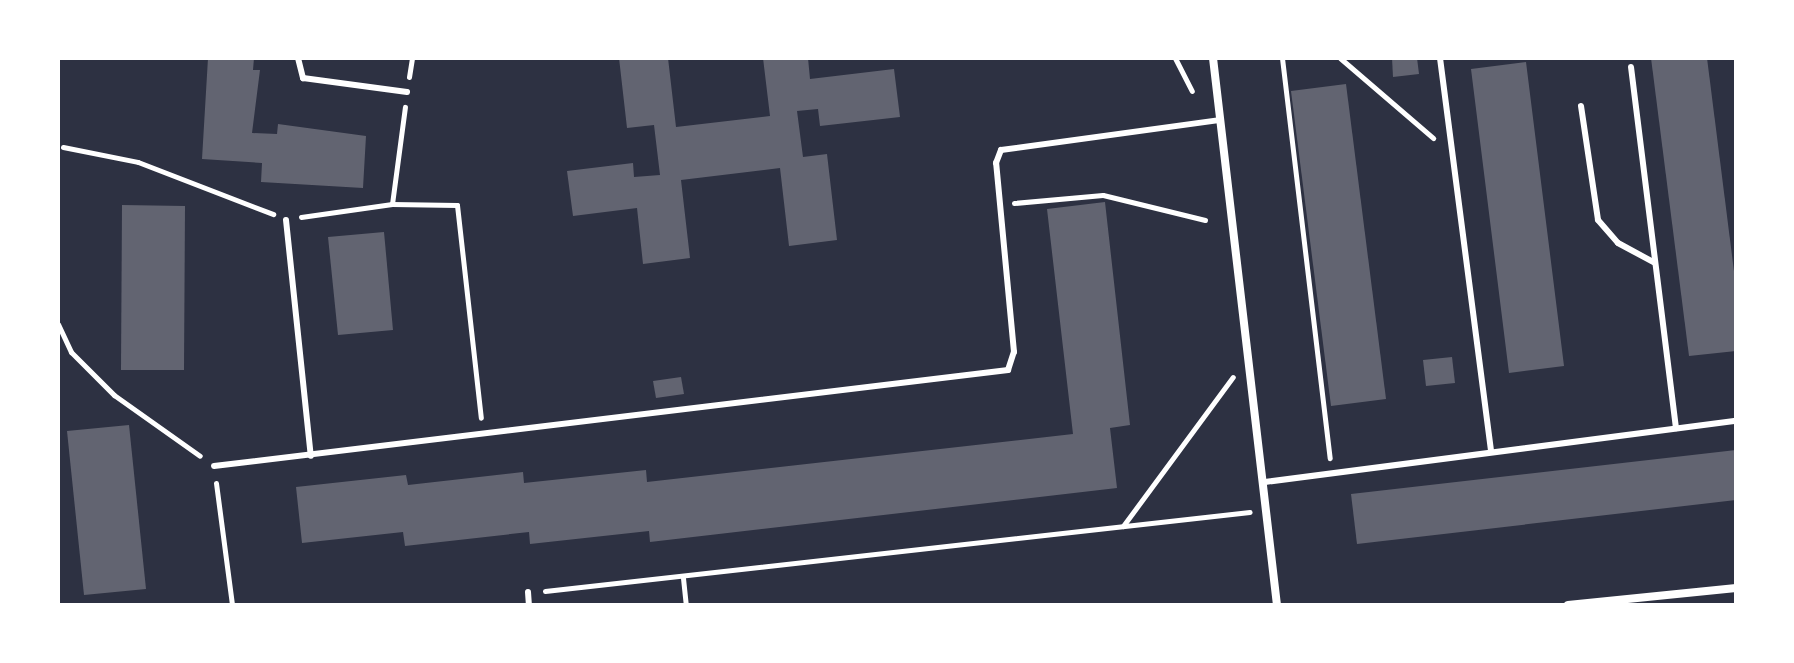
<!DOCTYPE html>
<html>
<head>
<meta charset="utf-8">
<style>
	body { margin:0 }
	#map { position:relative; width:1794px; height:663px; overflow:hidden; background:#2d3142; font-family:"Noto Sans",sans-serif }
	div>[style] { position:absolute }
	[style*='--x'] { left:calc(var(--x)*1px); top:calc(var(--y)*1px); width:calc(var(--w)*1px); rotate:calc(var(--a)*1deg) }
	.building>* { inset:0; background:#626471 }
	.path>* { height:5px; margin:-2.5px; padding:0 2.5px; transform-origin:2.5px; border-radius:2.5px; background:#fff }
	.service>* { height:6px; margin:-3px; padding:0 3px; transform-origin:3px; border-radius:3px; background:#fff }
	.minor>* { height:8px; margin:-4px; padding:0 4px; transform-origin:4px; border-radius:4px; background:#fff }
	span { translate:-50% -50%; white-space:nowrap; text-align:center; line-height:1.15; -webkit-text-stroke:7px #fff; paint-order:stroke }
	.frame { position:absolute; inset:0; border:60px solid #fff; pointer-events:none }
</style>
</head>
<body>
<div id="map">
	<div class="building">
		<i style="clip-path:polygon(208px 58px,254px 58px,253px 70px,260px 70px,252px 133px,277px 134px,278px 124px,366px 136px,363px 188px,261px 182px,262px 163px,202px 159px)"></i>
		<i style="clip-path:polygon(619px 58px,668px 58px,676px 127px,770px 116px,763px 58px,808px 58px,810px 79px,894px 69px,900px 117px,820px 126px,818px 109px,797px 111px,803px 157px,827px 154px,837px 240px,789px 246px,780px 168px,681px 180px,690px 258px,643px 264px,637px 208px,573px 216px,567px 171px,633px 163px,634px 177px,660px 175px,654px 125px,627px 128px)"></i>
		<i style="clip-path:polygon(1392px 58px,1417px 58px,1419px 74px,1393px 77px)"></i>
		<i style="clip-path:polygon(1651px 58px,1707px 58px,1736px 287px,1736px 351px,1689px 356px)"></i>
		<i style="clip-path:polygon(1526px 62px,1564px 366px,1509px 373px,1471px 69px)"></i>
		<i style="clip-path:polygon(1346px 84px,1386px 399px,1331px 406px,1291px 91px)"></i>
		<i style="clip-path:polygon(1105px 202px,1130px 425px,1110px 428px,1117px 488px,650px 542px,649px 531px,530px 544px,529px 532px,405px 546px,403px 532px,302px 543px,296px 487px,406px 475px,408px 485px,523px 472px,524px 483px,646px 470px,647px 482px,1073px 434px,1047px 209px)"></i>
		<i style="clip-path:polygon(122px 205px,185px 206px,184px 370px,121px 370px)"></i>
		<i style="clip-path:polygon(384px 232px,393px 330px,338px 335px,328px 237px)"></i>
		<i style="clip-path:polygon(1452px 357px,1455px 383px,1426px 386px,1423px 360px)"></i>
		<i style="clip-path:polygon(681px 377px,684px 394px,656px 398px,653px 381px)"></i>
		<i style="clip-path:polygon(129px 425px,146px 589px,84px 595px,67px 431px)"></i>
		<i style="clip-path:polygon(1736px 450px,1736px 500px,1357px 544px,1351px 494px)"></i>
	</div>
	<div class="path">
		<i style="--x:1175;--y:58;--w:37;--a:63"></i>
		<i style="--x:1282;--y:58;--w:403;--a:83.2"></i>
		<i style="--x:1340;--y:58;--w:123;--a:40.7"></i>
		<i style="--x:409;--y:77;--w:19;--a:-81"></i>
		<i style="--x:63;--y:147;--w:76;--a:11.3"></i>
		<i style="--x:138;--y:162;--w:145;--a:21.1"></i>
		<i style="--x:1014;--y:203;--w:89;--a:-5.1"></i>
		<i style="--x:1103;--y:195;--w:105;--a:13.8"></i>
		<i style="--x:392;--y:204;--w:65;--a:0.9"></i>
		<i style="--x:457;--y:205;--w:214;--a:83.6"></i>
		<i style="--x:301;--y:217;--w:92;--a:-8.1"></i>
		<i style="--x:392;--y:204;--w:98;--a:-82.4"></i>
		<i style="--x:58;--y:324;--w:31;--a:65"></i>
		<i style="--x:71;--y:352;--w:61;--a:45"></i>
		<i style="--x:114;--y:395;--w:105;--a:35.3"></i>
		<i style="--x:216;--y:483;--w:123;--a:82.5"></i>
		<i style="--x:1123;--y:526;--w:185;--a:-53.6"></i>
		<i style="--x:683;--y:578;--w:27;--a:84"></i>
		<i style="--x:545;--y:591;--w:709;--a:-6.39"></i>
	</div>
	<div class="service">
		<i style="--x:298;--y:58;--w:21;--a:76"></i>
		<i style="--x:303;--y:78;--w:105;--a:7.7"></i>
		<i style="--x:1440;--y:58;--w:397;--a:82.6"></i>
		<i style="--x:1631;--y:67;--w:364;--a:82.9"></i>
		<i style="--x:1581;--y:106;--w:115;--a:81.5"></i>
		<i style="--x:1598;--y:220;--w:30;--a:49"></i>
		<i style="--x:1618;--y:243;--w:42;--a:28.4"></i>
		<i style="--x:286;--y:220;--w:237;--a:84"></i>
		<i style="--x:214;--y:466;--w:800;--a:-6.89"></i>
		<i style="--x:1008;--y:370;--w:19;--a:-72"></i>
		<i style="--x:1014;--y:352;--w:190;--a:-95.4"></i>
		<i style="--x:996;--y:163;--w:14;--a:-69"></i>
		<i style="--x:1001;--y:150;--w:220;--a:-7.8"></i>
		<i style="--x:1265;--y:482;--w:475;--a:-7.4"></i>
		<i style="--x:528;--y:592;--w:13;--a:86"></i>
	</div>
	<div class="minor">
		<i style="--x:1213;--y:58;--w:551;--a:83.33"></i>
		<i style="--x:1568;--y:605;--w:169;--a:-5.8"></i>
	</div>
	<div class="frame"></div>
</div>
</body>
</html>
